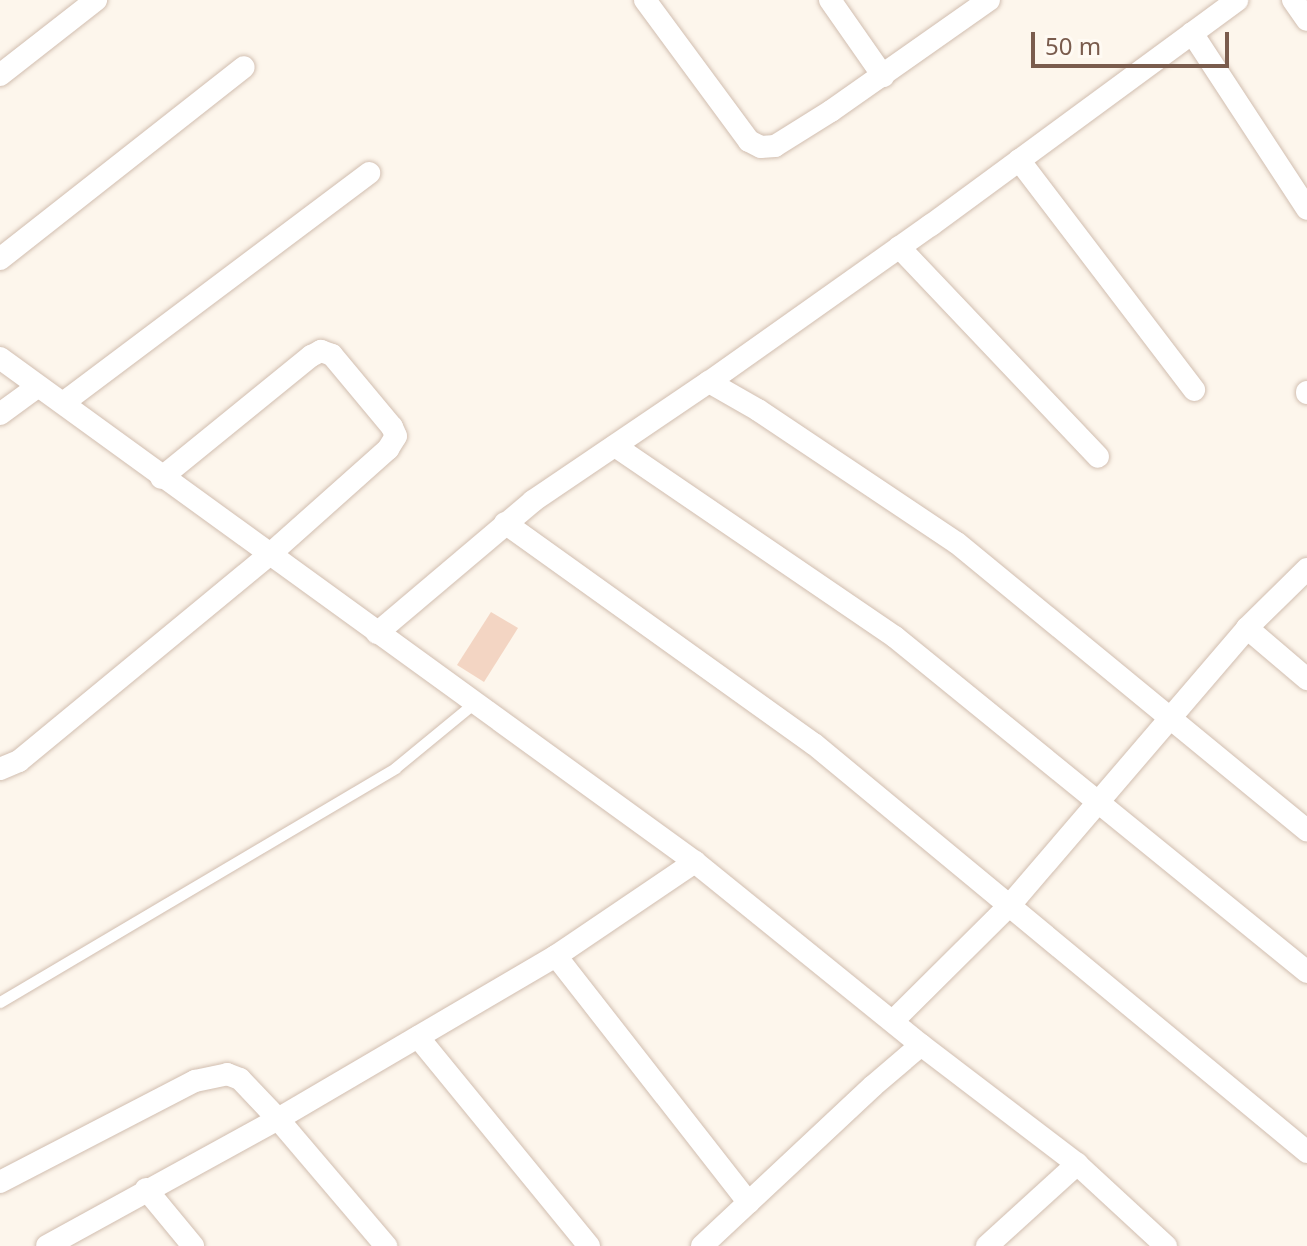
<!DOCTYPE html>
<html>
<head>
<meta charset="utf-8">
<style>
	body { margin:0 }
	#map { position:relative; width:1307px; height:1246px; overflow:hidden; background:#fdf6ec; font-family:"Noto Sans",sans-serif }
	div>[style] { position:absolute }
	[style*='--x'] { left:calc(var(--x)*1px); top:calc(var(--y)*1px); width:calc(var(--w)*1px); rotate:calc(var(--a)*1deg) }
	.building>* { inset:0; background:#f3d5c3 }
	.roads { filter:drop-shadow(0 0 2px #d1beb0) drop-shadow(0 0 2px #d1beb0) }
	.service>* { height:11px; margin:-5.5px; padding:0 5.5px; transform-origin:5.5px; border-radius:5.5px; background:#fff }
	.minor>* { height:22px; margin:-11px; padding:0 11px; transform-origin:11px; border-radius:11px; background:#fff }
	span { translate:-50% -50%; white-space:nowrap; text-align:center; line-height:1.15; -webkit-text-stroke:6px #fffaf3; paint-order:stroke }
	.scale { position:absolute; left:1031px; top:32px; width:198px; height:36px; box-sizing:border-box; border:4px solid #7a5c4d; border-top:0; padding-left:10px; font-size:24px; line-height:28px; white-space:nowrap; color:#7a5c4d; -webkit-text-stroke:6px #fffaf3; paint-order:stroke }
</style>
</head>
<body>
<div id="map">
	<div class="building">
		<i style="clip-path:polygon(491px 612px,518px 628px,484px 682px,457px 665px)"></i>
	</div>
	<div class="roads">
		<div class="service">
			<i style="--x:0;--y:1002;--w:459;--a:-30.6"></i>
			<i style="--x:395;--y:768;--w:102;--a:-39.4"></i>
		</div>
		<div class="minor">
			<i style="--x:645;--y:0;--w:175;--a:53.6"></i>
			<i style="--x:749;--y:141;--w:13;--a:27"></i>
			<i style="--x:761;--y:147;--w:14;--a:-4"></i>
			<i style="--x:775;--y:146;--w:66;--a:-32"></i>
			<i style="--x:831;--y:111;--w:193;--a:-35.1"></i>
			<i style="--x:830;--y:0;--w:93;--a:55.1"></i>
			<i style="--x:1293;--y:0;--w:24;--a:55"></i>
			<i style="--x:1192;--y:33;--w:210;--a:56.8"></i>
			<i style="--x:0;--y:75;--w:122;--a:-38"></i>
			<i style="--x:1019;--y:160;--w:289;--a:52.7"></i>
			<i style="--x:899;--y:247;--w:289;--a:46.5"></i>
			<i style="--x:0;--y:259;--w:310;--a:-38.2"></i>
			<i style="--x:0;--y:358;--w:859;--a:35.95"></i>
			<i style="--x:695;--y:862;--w:291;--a:39"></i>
			<i style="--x:921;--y:1045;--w:196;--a:37.3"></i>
			<i style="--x:1077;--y:1164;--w:121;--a:42.7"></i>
			<i style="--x:709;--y:382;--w:56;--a:29.7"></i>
			<i style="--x:758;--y:410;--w:239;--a:33.8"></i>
			<i style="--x:957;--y:543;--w:453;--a:39.4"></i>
			<i style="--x:1307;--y:393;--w:1;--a:-90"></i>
			<i style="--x:63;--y:403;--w:383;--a:-36.9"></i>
			<i style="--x:0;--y:414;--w:46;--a:-36.1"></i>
			<i style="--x:615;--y:446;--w:339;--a:34.3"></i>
			<i style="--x:895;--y:637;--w:531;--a:39.11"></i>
			<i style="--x:505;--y:523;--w:380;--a:35.6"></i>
			<i style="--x:814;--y:744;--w:640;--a:39.61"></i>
			<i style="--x:1247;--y:628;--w:79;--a:40.4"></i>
			<i style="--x:377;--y:633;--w:204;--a:-40.2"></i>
			<i style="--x:533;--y:501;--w:212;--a:-34.1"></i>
			<i style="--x:709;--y:382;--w:272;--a:-35.3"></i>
			<i style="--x:931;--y:225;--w:380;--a:-36.3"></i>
			<i style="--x:0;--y:769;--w:21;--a:-23"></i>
			<i style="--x:19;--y:761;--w:323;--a:-39.5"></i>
			<i style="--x:268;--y:556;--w:161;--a:-41.7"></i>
			<i style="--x:388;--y:449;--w:15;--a:-58"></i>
			<i style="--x:396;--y:436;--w:10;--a:-114"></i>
			<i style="--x:392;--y:427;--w:94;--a:-129.8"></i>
			<i style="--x:332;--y:355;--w:12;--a:-160"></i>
			<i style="--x:321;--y:351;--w:11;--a:153"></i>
			<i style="--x:311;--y:356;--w:193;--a:140.9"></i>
			<i style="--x:556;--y:956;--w:313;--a:52"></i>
			<i style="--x:893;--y:1021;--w:165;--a:-44.8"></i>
			<i style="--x:1010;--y:905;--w:365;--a:-49.4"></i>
			<i style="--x:1247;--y:628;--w:84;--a:-44.5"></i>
			<i style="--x:418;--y:1037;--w:270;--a:50.7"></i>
			<i style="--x:0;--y:1182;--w:220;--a:-27.4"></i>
			<i style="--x:195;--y:1081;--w:33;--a:-12"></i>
			<i style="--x:227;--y:1074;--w:14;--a:21"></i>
			<i style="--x:240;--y:1079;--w:55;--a:46.5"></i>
			<i style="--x:278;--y:1119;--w:167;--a:49.6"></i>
			<i style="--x:146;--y:1189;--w:74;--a:50.5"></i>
			<i style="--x:47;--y:1246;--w:264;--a:-28.8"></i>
			<i style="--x:278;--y:1119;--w:322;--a:-30.4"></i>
			<i style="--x:556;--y:956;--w:168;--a:-34.1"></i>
			<i style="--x:702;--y:1246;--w:234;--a:-43.1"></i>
			<i style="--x:873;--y:1086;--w:63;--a:-40.5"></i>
			<i style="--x:987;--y:1246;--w:122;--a:-42.3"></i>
		</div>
	</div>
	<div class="scale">50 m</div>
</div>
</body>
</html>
